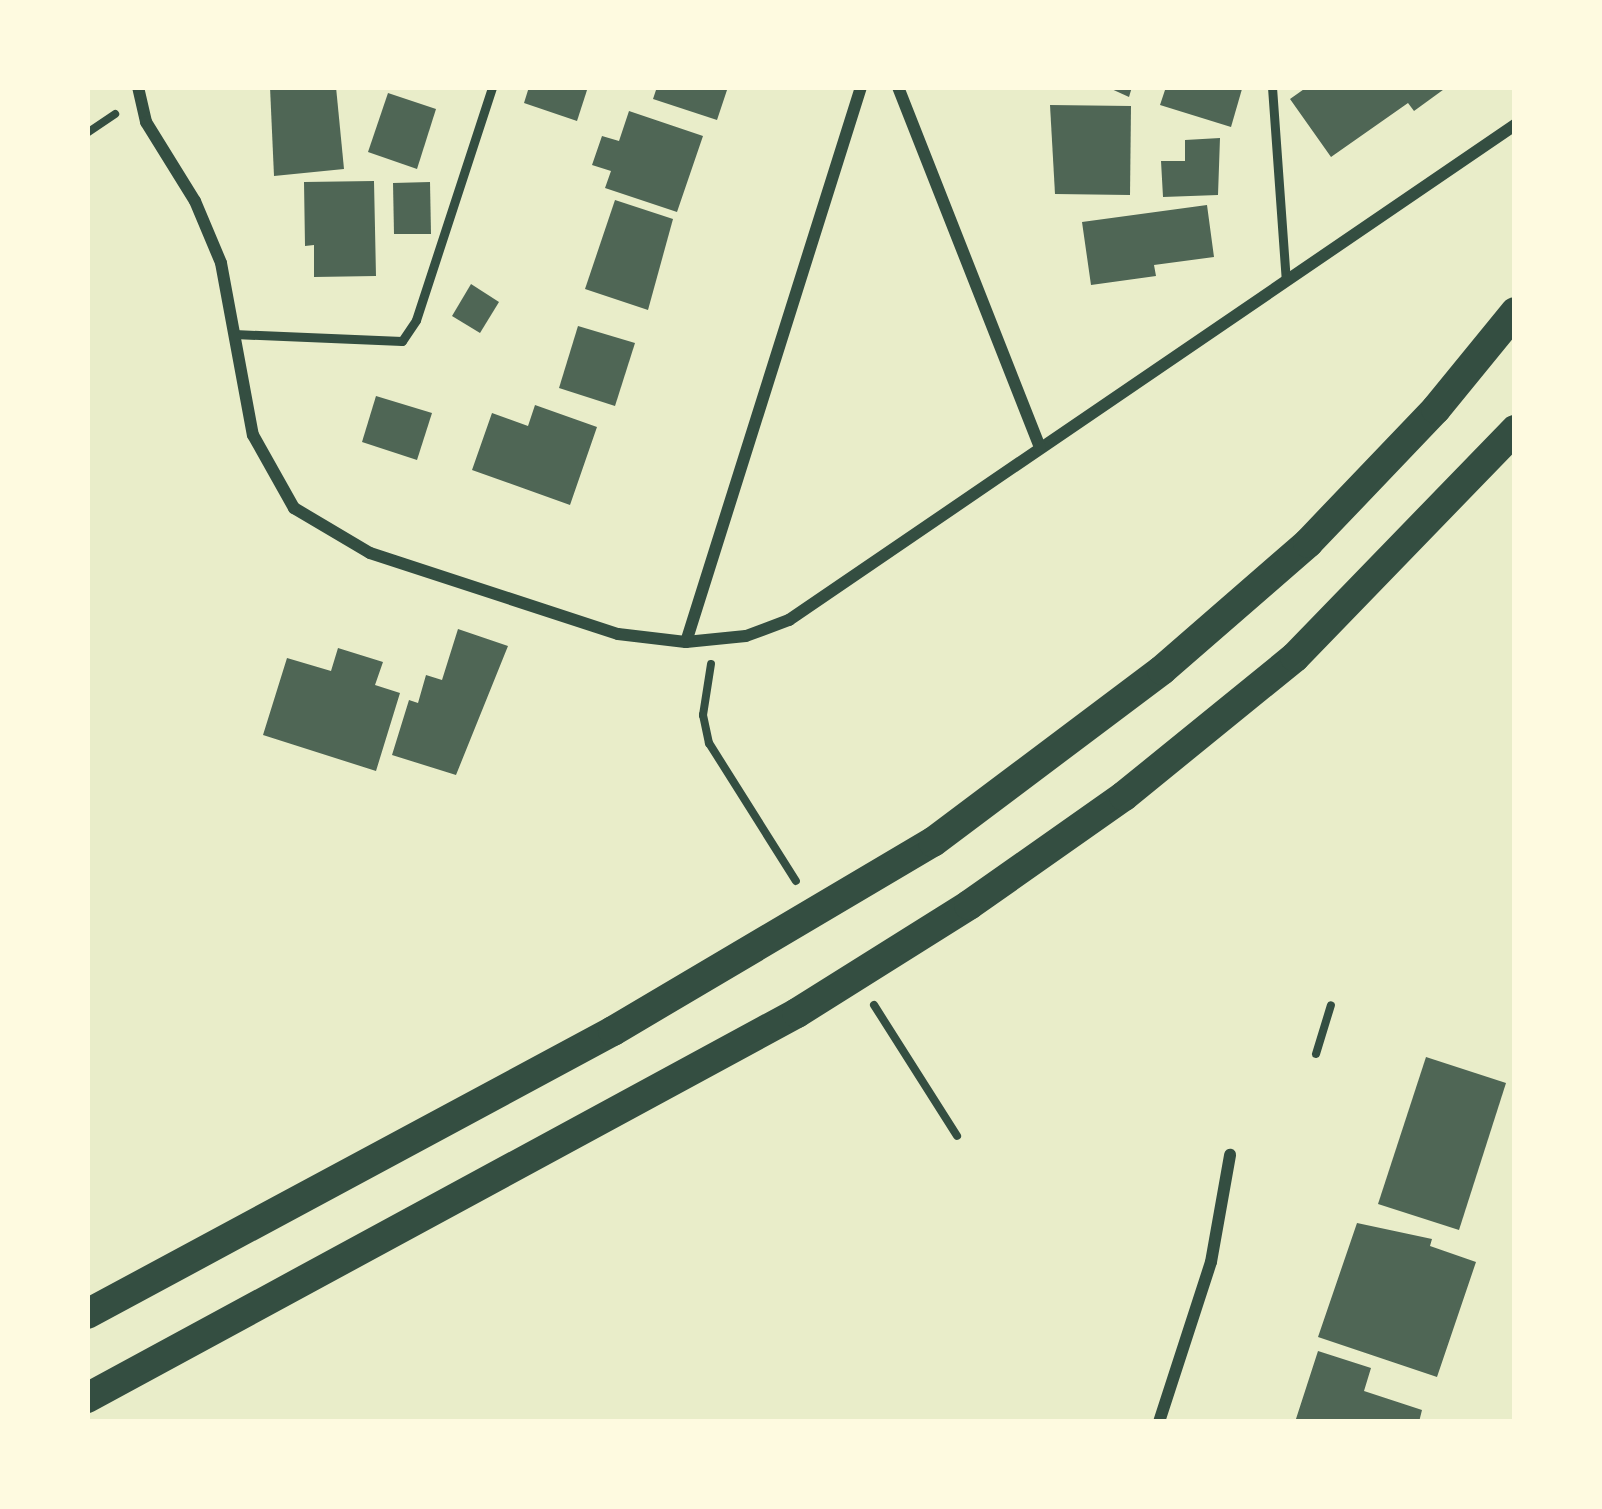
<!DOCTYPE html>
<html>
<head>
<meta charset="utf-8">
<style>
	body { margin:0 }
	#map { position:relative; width:1602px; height:1509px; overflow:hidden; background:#e9edc9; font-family:"Exo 2",sans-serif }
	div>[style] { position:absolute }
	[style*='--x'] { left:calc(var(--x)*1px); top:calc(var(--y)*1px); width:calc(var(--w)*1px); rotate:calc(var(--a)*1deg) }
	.building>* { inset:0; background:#4f6655 }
	.path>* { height:8px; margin:-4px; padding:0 4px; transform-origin:4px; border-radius:4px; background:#344e41 }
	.service>* { height:9px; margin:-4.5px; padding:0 4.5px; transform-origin:4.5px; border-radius:4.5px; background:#344e41 }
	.minor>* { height:12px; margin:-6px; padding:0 6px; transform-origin:6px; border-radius:6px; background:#344e41 }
	.primary>* { height:30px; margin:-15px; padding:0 15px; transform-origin:15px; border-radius:15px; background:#344e41 }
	span { translate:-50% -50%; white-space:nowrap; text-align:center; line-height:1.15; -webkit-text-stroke:10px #fefae0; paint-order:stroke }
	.frame { position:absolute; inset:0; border:90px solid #fefae0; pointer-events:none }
</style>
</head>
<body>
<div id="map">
	<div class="building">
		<i style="clip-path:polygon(270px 87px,336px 87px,344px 169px,274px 176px)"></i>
		<i style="clip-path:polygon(529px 87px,588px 87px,577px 121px,524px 103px)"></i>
		<i style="clip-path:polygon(657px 87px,728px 87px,717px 120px,653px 99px)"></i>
		<i style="clip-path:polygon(1107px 87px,1132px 87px,1129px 97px)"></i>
		<i style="clip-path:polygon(1166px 87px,1234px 87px,1242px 89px,1231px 127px,1160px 105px)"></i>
		<i style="clip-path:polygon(1307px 87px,1447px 87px,1414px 111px,1408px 103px,1331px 157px,1290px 99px)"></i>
		<i style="clip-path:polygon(388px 93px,436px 109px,417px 169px,368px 152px)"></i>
		<i style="clip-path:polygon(1050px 105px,1131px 106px,1130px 195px,1055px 194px)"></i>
		<i style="clip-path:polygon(629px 111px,703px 136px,677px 212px,605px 188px,611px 171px,592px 165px,602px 136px,619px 141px)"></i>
		<i style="clip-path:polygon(1220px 138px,1218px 195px,1163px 197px,1161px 161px,1185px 161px,1185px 140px)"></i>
		<i style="clip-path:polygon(374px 181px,376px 276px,314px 277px,314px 245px,305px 246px,304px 182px)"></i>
		<i style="clip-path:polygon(430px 182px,431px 234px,394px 234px,393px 183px)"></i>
		<i style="clip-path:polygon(615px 200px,673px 219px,648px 310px,585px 289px)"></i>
		<i style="clip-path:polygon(1207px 205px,1214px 257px,1154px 265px,1156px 276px,1091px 285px,1082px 222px)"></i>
		<i style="clip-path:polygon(471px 284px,499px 302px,480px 333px,452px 316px)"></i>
		<i style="clip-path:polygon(578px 326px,635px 343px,615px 406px,559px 388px)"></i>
		<i style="clip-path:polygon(376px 396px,432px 413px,417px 460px,362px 442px)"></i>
		<i style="clip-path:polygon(535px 405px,597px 427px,570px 505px,472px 470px,492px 413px,528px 426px)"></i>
		<i style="clip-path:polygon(458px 629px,508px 646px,456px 775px,392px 755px,409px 700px,418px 703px,426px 675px,442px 680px)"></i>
		<i style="clip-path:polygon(338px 648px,383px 662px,375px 685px,400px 693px,376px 771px,263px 735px,287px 658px,331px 671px)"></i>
		<i style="clip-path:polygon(1426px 1057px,1506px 1083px,1459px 1230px,1378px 1204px)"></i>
		<i style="clip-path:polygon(1357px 1223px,1432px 1239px,1430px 1246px,1476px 1262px,1437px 1377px,1318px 1337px)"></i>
		<i style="clip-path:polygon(1318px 1351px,1371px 1368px,1364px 1391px,1422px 1410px,1419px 1422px,1295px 1422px)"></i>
	</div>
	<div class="path">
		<i style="--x:87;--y:133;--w:34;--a:-34"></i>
		<i style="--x:711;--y:664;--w:52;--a:98.9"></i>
		<i style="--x:703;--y:715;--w:29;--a:78"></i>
		<i style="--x:709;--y:743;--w:163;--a:57.8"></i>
		<i style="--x:874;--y:1005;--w:155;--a:57.6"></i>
		<i style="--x:1316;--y:1054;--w:51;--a:-73"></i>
	</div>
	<div class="service">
		<i style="--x:1272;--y:87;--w:194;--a:85.9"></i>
		<i style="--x:234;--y:334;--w:168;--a:2.4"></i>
		<i style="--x:402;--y:341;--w:25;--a:-56"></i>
		<i style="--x:416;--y:320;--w:245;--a:-71.9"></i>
	</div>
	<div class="minor">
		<i style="--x:138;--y:87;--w:36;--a:77"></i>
		<i style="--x:146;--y:122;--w:93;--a:58.2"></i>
		<i style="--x:195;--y:201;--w:67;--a:67.2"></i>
		<i style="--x:221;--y:263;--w:175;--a:79.5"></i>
		<i style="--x:253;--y:435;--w:84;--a:60.7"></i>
		<i style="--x:294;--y:508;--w:88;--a:30.6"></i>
		<i style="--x:370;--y:553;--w:261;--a:18.1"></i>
		<i style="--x:618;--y:634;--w:68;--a:6.7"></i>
		<i style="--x:686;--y:642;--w:60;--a:-5.7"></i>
		<i style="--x:746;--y:636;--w:46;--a:-20.4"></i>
		<i style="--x:789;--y:620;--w:879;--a:-34.29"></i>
		<i style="--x:898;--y:87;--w:387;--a:68.5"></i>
		<i style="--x:686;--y:642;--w:582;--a:-72.5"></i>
		<i style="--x:1159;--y:1422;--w:168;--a:-72"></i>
		<i style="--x:1211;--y:1262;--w:109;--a:-79.9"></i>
	</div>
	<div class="primary">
		<i style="--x:87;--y:1314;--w:597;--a:-28.28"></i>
		<i style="--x:613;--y:1031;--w:372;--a:-30.6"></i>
		<i style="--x:933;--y:842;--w:286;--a:-36.9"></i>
		<i style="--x:1162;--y:670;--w:194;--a:-41"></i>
		<i style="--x:1308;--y:543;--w:185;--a:-46.3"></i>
		<i style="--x:1436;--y:409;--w:125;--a:-50.8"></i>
		<i style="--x:87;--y:1398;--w:808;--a:-28.47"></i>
		<i style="--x:797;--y:1013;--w:203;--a:-32.1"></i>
		<i style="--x:969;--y:905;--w:189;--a:-35.1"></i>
		<i style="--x:1124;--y:796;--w:220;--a:-39.1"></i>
		<i style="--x:1295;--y:657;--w:316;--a:-45.9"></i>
	</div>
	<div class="frame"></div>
</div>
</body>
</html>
